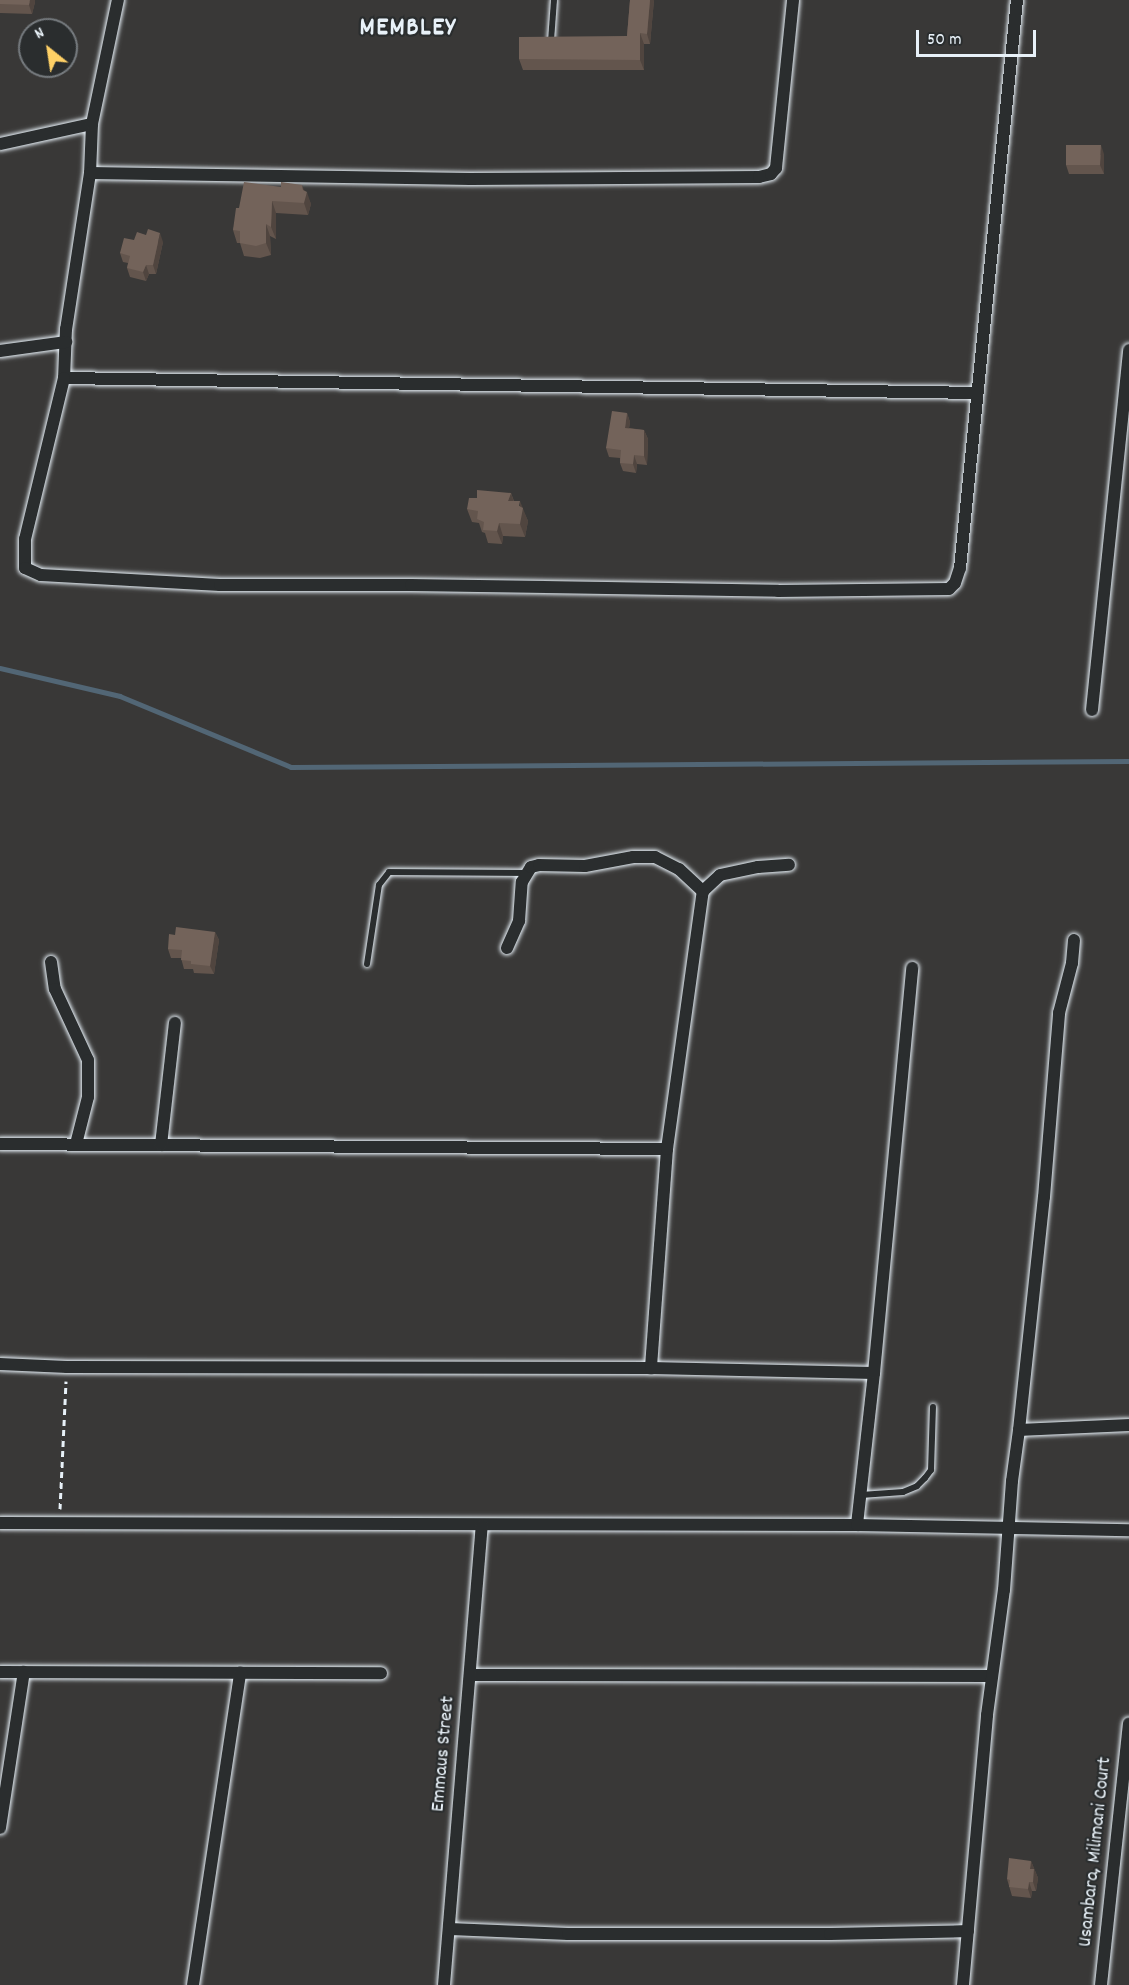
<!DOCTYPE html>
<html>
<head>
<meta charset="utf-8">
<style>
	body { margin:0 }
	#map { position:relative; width:1129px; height:1985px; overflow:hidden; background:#393837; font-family:Dekko,sans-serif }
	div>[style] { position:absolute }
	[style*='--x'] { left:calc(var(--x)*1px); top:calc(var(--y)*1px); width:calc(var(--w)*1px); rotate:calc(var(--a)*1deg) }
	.stream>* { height:4.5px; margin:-2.25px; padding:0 2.25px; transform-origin:2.25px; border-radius:2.25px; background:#526675 }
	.path>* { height:3px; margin-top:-1.5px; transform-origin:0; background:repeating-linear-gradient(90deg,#e8f1f8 0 6px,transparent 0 10.5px) }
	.roads { filter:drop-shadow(0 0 2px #e8f1f8) drop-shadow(0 0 2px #e8f1f8) }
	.service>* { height:6px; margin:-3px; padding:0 3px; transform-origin:3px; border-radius:3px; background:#2a2d2e }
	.minor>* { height:12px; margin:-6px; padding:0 6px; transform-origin:6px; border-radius:6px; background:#2a2d2e }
	.wall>* { inset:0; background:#63554d }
	.shaded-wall>* { inset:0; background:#50453f }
	.building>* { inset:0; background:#73635a }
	span { translate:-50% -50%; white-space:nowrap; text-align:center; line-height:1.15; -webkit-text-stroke:4.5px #2a2d2e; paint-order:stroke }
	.street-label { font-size:20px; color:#e8f1f8 }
	.district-label { font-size:26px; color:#e8f1f8; font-weight:700; letter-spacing:1.5px }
	.north { position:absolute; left:18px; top:18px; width:60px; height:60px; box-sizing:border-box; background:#2a2d2e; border:2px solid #767b7f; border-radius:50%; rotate:330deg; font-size:16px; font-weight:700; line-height:24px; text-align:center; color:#e8f1f8 }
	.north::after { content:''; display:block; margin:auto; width:21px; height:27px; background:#ffd166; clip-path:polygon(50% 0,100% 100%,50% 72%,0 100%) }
	.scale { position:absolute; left:916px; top:30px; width:120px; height:27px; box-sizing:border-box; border:3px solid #e8f1f8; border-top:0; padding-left:8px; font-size:18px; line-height:21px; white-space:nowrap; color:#e8f1f8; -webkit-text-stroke:4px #2a2d2e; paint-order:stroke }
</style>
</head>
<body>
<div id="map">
	<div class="stream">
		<i style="--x:0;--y:668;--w:123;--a:13.1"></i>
		<i style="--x:120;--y:696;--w:185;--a:22.5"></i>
		<i style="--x:291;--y:767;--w:838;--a:-0.41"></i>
	</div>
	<div class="path">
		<i style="--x:60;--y:1509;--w:128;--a:-87.3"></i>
	</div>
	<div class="roads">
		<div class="service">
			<i style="--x:551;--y:41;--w:41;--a:-85.8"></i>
			<i style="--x:367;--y:964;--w:80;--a:-81.4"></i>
			<i style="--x:379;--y:885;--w:16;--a:-52"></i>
			<i style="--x:389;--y:872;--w:137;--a:0.4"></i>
			<i style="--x:861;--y:1495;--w:42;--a:-4.1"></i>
			<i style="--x:903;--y:1492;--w:15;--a:-23"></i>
			<i style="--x:917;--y:1486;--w:11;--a:-45"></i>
			<i style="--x:925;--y:1478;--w:10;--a:-53"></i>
			<i style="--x:931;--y:1470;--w:63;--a:-88.2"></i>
		</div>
		<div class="minor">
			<i style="--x:92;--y:124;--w:49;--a:92.3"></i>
			<i style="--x:90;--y:173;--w:158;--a:98.7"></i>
			<i style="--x:66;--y:329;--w:49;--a:92.3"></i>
			<i style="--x:64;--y:378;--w:913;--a:0.94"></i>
			<i style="--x:0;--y:144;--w:94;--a:-12.3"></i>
			<i style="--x:92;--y:124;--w:127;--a:-78.2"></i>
			<i style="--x:90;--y:173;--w:380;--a:0.9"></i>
			<i style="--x:470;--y:179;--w:289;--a:-0.4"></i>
			<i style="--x:759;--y:177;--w:12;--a:-14"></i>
			<i style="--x:771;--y:174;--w:8;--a:-50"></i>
			<i style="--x:776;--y:168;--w:169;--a:-84.2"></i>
			<i style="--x:0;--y:351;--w:67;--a:-7.8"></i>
			<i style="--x:64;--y:378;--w:166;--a:103.6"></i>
			<i style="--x:25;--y:539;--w:29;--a:90"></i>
			<i style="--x:25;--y:568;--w:17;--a:24"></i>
			<i style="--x:41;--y:575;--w:179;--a:3.2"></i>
			<i style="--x:220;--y:585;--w:191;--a:0"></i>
			<i style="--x:411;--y:585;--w:367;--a:0.9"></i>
			<i style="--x:778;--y:591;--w:171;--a:-0.7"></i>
			<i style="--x:949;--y:589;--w:8;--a:-45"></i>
			<i style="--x:955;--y:583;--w:16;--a:-72"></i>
			<i style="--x:960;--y:568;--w:571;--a:-84.27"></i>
			<i style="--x:1092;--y:710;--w:362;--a:-84.1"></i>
			<i style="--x:507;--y:948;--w:30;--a:-66"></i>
			<i style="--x:519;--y:921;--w:39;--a:-86"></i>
			<i style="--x:522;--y:882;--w:17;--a:-59"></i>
			<i style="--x:531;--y:867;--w:8;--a:-14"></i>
			<i style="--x:539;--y:865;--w:46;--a:1.2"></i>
			<i style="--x:585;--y:866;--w:49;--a:-10.6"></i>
			<i style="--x:633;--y:857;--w:22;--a:0"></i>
			<i style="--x:655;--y:857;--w:27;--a:27"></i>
			<i style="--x:679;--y:869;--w:33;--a:43"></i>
			<i style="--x:51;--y:962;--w:27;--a:82"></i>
			<i style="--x:55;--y:989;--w:78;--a:65.1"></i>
			<i style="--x:88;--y:1060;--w:37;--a:90"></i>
			<i style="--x:88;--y:1097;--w:49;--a:104.3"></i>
			<i style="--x:0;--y:1144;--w:667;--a:0.43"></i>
			<i style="--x:667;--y:1149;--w:220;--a:94.2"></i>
			<i style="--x:161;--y:1145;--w:123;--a:-83.5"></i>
			<i style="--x:667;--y:1149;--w:260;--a:-82.1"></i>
			<i style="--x:703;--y:891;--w:23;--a:-43"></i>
			<i style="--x:720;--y:875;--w:39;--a:-12"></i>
			<i style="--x:758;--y:867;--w:31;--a:-4"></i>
			<i style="--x:0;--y:1364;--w:67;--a:2.6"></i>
			<i style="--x:67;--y:1367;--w:584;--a:0.1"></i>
			<i style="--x:651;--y:1368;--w:223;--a:1.3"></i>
			<i style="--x:874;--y:1373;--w:153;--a:96.4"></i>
			<i style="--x:874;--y:1373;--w:407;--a:-84.6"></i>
			<i style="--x:1019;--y:1430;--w:234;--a:-83.9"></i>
			<i style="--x:1044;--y:1197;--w:185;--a:-85.3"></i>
			<i style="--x:1059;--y:1013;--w:52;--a:-75.4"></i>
			<i style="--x:1072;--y:963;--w:23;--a:-85"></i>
			<i style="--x:0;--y:1523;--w:857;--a:0.13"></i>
			<i style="--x:857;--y:1525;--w:272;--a:1.1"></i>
			<i style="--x:0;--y:1672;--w:381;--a:0.2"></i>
			<i style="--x:470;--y:1675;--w:521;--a:0.11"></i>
			<i style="--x:0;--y:1828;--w:158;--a:-81.3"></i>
			<i style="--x:450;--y:1929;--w:118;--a:2.4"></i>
			<i style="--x:568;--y:1934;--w:262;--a:0"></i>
			<i style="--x:830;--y:1934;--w:138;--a:-1.2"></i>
			<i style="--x:193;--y:1985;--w:316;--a:-81.4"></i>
			<i style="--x:444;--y:1985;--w:461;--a:-85.3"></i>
			<i style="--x:963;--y:1985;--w:271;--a:-84.9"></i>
			<i style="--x:987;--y:1715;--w:126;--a:-82.3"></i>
			<i style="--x:1004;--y:1590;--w:109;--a:-85.8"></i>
			<i style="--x:1012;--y:1481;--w:51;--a:-82.2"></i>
			<i style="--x:1019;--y:1430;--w:110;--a:-2.6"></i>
			<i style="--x:1101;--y:1985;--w:263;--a:-83.9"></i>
		</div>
	</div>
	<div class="wall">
		<i style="clip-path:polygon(0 0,35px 2px,32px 14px,0 13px)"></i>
		<i style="clip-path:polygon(630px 0,654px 0,650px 44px,644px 44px,644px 70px,523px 70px,519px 59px,627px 36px)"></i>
		<i style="clip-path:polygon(1104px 154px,1104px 174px,1069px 174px,1066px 165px)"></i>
		<i style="clip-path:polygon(281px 187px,305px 191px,311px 204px,308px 215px,276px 213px,276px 239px,270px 236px,271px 255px,260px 258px,244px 256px,240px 243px,237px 243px,233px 230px,239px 208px)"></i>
		<i style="clip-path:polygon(134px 240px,163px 242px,156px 274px,149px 274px,146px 281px,130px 277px,127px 268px,128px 263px,123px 262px,120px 253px)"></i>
		<i style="clip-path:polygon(627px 413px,630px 422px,629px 428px,644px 430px,648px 439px,647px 465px,637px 464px,636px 473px,623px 471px,620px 463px,620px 458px,609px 457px,606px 448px)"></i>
		<i style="clip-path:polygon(511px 493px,514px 501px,522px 508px,528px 521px,525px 537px,503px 536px,502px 544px,488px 543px,485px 533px,482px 532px,479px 523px,472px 522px,467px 509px,477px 498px)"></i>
		<i style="clip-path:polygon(215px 932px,219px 940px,214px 974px,194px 973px,193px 969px,184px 969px,181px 958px,171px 958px,168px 949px,175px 935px)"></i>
		<i style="clip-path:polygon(1031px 1861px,1038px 1878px,1036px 1891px,1032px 1891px,1031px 1898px,1012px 1896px,1007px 1879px)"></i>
	</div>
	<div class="shaded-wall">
		<i style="clip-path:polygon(30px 0,35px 0,35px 2px,32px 14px,29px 5px)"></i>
		<i style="clip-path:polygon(650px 0,654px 0,650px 44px,647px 34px)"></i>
		<i style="clip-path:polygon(640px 33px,644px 44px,644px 70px,640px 60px)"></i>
		<i style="clip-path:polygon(1101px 145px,1104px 154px,1104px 174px,1100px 165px)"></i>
		<i style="clip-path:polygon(302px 185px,306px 195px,307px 192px,311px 204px,308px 215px,304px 203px)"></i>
		<i style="clip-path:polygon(272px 201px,276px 213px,276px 239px,271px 227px)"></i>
		<i style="clip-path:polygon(266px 224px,270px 236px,271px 255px,266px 243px)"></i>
		<i style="clip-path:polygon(160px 233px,163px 242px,156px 274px,153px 265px)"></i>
		<i style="clip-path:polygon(146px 265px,149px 274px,146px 281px,143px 272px)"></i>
		<i style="clip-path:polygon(627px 413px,630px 422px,628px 436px,625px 428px)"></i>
		<i style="clip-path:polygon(644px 430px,648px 439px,647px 465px,644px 456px)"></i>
		<i style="clip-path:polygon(634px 455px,637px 464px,636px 473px,633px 464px)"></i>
		<i style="clip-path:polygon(511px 493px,515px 506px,508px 501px)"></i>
		<i style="clip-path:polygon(520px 501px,528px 521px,525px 537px,520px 524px)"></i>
		<i style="clip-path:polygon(499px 523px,503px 536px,502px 544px,497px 531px)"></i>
		<i style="clip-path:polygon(215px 932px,219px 940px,214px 974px,210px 966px)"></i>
		<i style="clip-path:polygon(1031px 1861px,1038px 1878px,1036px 1891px,1033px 1882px,1030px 1869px)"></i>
		<i style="clip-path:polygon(1029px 1882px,1032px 1891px,1031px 1898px,1028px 1889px)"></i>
	</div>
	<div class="building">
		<i style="clip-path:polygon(0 0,30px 0,29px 5px,0 4px)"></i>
		<i style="clip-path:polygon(630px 0,650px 0,647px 34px,640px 33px,640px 60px,519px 59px,519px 37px,627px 36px)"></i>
		<i style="clip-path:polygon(1066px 145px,1101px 145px,1100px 165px,1066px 165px)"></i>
		<i style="clip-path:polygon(244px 182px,281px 187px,281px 182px,302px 185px,303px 190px,307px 192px,304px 203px,272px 201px,271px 227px,266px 224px,266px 243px,256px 246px,240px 243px,240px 231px,233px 230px,236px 208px,239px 208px)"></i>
		<i style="clip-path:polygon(148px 229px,160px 233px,153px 265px,146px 265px,143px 272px,127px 268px,130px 256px,120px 253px,124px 238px,134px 240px,137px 232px,146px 235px)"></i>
		<i style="clip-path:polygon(612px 411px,627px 413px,625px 428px,644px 430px,644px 456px,634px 455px,633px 464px,620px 463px,621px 450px,606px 448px)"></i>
		<i style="clip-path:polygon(477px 490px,511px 493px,508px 501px,520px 501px,519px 506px,523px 508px,520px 524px,499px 523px,497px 531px,483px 530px,484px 522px,477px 519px,478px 511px,467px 509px,469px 498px,477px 498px)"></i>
		<i style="clip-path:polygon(176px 927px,215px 932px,210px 966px,191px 964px,191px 961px,181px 960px,182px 950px,168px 949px,169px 934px,175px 935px)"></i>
		<i style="clip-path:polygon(1009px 1858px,1031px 1861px,1030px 1869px,1034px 1869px,1033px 1882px,1029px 1882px,1028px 1889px,1009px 1887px,1010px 1880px,1007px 1879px)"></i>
	</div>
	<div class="street-label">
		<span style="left:444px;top:1754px;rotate:-85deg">Emmaus Street</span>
		<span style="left:1096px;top:1852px;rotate:-84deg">Usambara, Milimani Court</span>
	</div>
	<div class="district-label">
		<span style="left:408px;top:29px">MEMBLEY</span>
	</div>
	<div class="north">N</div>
	<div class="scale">50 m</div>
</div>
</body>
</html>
